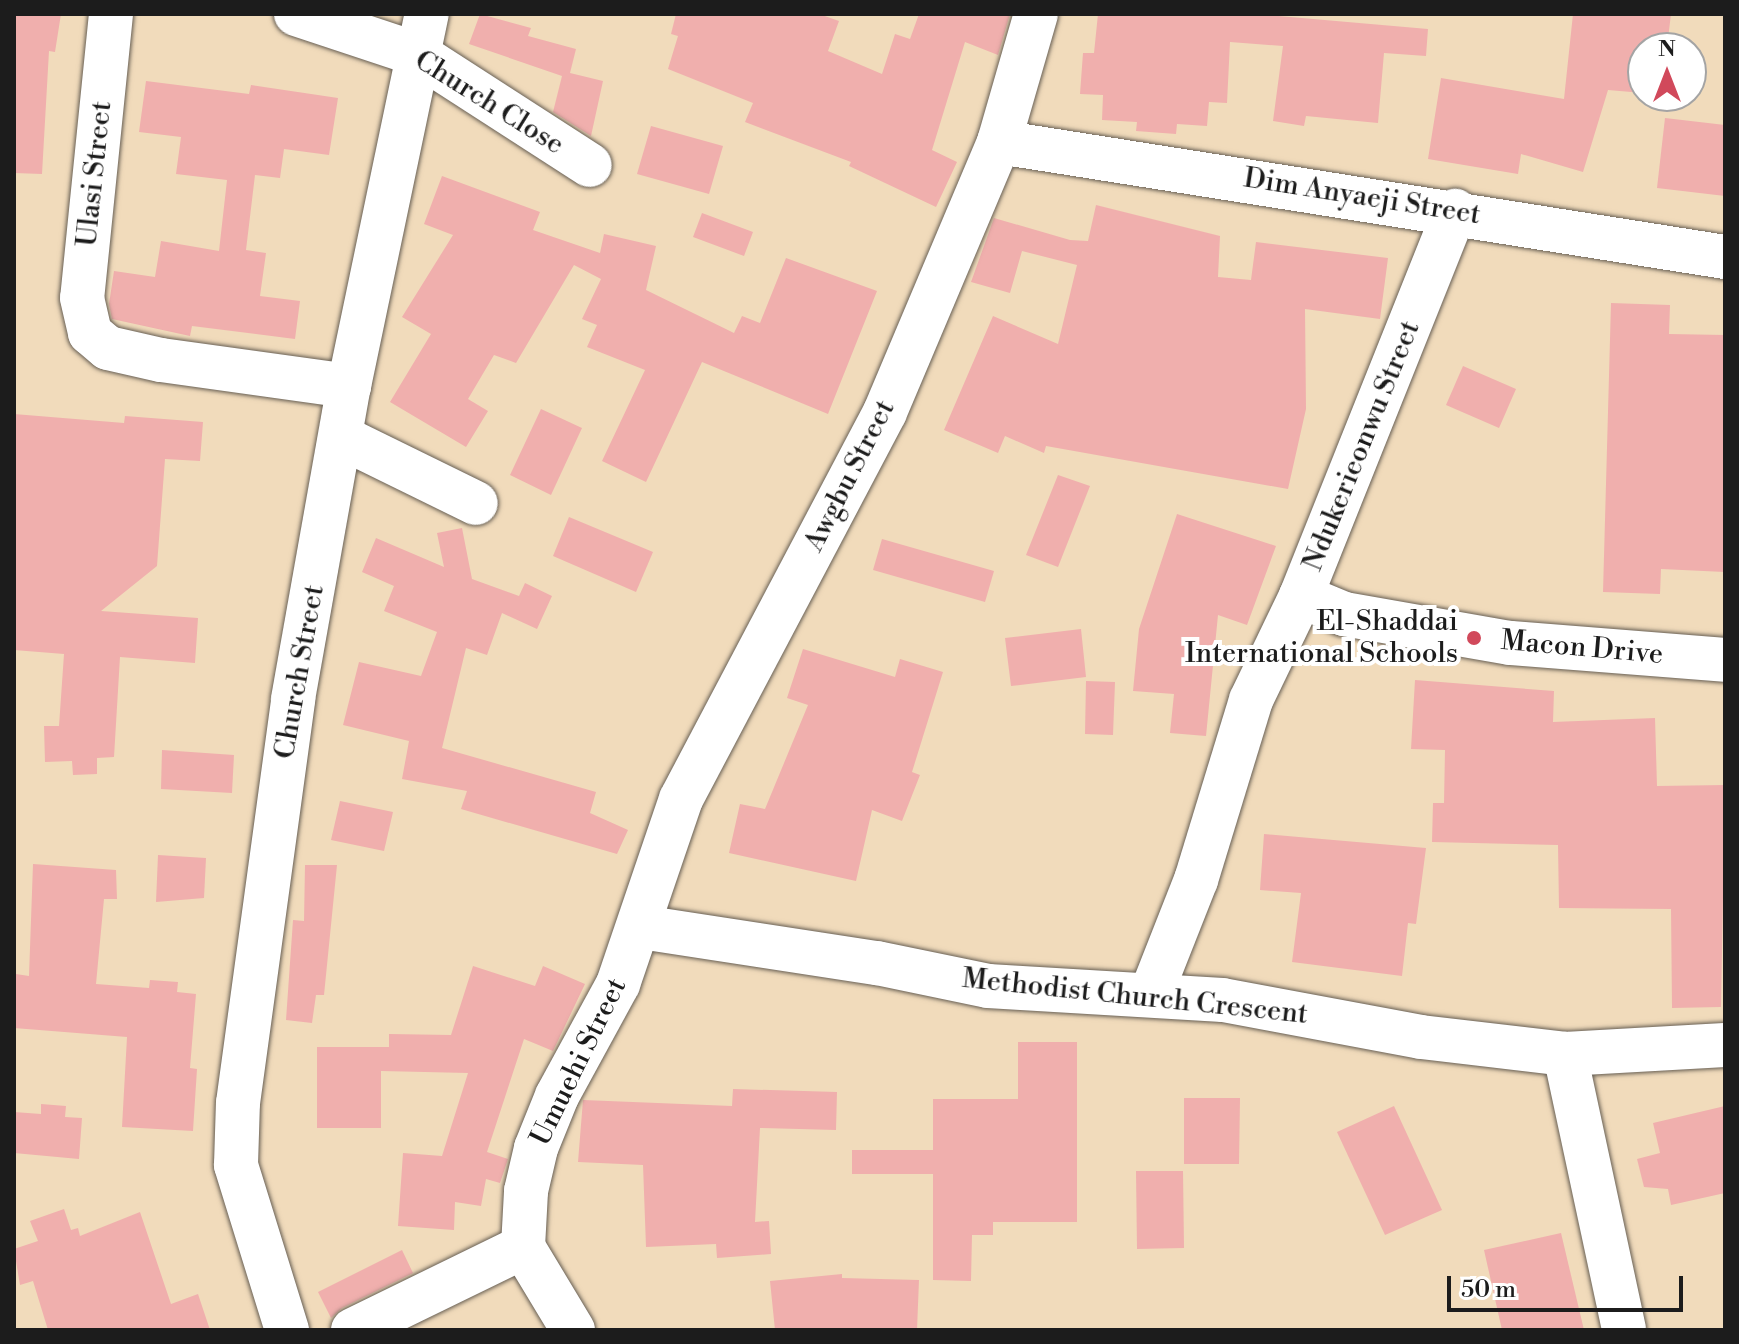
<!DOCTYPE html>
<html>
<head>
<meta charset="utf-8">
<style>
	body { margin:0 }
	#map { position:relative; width:1739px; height:1344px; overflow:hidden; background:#f1dbbb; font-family:"Libre Bodoni",serif }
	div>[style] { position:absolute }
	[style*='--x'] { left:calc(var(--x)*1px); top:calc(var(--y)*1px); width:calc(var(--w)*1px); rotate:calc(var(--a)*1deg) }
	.building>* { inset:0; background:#f0afad }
	.roads { filter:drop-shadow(0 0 2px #675f54) drop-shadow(0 0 2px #675f54) }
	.minor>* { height:44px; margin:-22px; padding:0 22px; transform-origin:22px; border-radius:22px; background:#fff }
	.dots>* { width:22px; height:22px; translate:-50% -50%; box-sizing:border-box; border:4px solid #fff; border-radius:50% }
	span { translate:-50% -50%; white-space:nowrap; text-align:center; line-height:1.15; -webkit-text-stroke:8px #fff; paint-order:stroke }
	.street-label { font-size:28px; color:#1c1c1c }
	.poi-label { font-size:28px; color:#1c1c1c }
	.right { translate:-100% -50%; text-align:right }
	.frame { position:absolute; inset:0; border:16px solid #1c1c1c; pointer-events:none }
	.north { position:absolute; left:1627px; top:32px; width:80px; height:80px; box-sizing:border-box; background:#fff; border:2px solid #a4a4a4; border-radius:50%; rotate:0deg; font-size:22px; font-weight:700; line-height:32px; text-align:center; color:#1c1c1c }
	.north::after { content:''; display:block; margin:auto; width:28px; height:36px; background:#d1495b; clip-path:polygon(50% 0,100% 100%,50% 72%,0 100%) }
	.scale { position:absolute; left:1447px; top:1276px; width:236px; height:36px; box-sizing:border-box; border:4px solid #1c1c1c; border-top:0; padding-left:10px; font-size:24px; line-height:28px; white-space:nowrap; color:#1c1c1c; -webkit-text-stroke:6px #fff; paint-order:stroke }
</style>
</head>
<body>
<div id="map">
	<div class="building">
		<i style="clip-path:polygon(14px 14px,61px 14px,55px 52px,49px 51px,42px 174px,14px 173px)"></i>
		<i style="clip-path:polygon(480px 14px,531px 28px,528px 36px,576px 49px,570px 73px,603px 81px,591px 136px,553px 112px,562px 76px,469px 44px)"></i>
		<i style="clip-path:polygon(676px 14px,819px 14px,839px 21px,828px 51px,882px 74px,895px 34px,910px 39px,919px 14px,1010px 14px,998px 55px,965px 42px,932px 150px,957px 162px,936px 207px,849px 166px,851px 162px,745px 122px,753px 103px,668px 69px,678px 36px,671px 34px)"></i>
		<i style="clip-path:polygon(1098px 14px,1257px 14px,1428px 29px,1426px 56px,1384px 53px,1378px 123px,1306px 116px,1304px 126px,1273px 121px,1283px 46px,1230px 42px,1227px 103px,1209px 102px,1207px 126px,1177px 124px,1176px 134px,1136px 131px,1137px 122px,1102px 120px,1103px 95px,1080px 94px,1083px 53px,1094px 53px)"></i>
		<i style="clip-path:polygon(1573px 14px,1671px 14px,1667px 47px,1643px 44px,1643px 93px,1608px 90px,1583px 172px,1521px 154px,1518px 174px,1428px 159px,1441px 78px,1564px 99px)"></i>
		<i style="clip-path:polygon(146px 81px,249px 94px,251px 85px,338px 98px,329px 155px,284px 149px,280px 178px,255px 175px,246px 250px,266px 253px,260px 296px,300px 301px,295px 339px,192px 326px,190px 336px,112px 319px,109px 304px,114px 271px,155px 277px,161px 241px,219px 251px,227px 180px,176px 174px,181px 137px,139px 132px)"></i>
		<i style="clip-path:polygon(1665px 118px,1725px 125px,1725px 196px,1657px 188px)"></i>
		<i style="clip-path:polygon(651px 126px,723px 146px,709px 194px,637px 174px)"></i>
		<i style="clip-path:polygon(442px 176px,540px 212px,533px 230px,600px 253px,604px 234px,656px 246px,646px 290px,734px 333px,742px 316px,760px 323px,786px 258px,877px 291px,828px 414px,702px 362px,646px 482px,602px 461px,645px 370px,587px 347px,597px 325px,582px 319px,601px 279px,574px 265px,516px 363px,494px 355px,468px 399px,488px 411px,466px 447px,390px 402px,431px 334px,402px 317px,453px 235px,424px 224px)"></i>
		<i style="clip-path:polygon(1096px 205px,1220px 236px,1218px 277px,1251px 280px,1256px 242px,1388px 258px,1380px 319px,1305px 309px,1306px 409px,1288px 489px,1046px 446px,1044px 453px,1005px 436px,998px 453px,944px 430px,993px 316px,1058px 344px,1077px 265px,1022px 251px,1010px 293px,971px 282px,994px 218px,1070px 240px,1088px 241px)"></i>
		<i style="clip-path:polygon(702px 213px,753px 232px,744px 256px,693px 237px)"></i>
		<i style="clip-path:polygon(1611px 303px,1670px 305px,1669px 334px,1725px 335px,1725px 572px,1661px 569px,1660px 594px,1603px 592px)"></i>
		<i style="clip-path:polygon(1463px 366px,1516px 389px,1499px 428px,1446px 405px)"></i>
		<i style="clip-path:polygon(541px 409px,582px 428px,551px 495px,510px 475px)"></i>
		<i style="clip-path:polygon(14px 414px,124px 423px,125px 416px,203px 422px,200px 461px,165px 459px,157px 566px,101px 611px,198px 618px,195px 663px,120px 657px,114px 757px,97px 758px,97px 774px,73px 775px,72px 761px,45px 762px,44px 726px,59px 726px,64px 654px,14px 650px)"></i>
		<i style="clip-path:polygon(1058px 475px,1090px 486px,1058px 567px,1026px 555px)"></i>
		<i style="clip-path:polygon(1177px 514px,1276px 546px,1247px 625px,1218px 615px,1206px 736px,1170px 733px,1174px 694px,1133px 691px,1139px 629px)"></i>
		<i style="clip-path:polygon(569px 517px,653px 552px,636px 592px,553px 556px)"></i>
		<i style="clip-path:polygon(462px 528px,472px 579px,519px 596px,525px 583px,552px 596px,537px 629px,502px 613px,487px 655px,466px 648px,442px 748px,596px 792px,590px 813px,628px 830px,617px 854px,461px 809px,467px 791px,402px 779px,409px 741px,343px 725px,359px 662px,421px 676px,437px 632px,384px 611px,394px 586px,362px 572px,376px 538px,444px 567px,437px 533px)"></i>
		<i style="clip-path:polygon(882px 539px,994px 571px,985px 602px,873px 570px)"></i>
		<i style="clip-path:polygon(1081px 629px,1086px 677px,1011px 686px,1005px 638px)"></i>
		<i style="clip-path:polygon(803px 649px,895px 677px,900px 659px,943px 672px,912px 772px,920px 775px,902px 821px,872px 810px,856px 881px,729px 853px,740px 804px,765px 809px,808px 705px,787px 698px)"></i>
		<i style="clip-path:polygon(1415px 680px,1554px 691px,1553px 722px,1655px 718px,1657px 786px,1725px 785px,1721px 1007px,1672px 1008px,1671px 909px,1559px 908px,1558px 845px,1432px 842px,1433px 803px,1444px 803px,1445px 750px,1411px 749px)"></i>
		<i style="clip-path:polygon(1086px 681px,1115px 682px,1113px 735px,1085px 734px)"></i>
		<i style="clip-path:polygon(162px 750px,234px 755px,232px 793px,161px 789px)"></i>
		<i style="clip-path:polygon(340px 801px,393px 812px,384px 851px,331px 840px)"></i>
		<i style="clip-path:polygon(1264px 834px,1426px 848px,1416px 924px,1408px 923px,1402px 976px,1292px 962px,1301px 893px,1260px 890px)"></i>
		<i style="clip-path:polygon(158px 855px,206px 858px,204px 898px,156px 902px)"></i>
		<i style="clip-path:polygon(33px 864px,116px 870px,117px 899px,104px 899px,96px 984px,149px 988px,150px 980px,178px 982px,177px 992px,196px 994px,190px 1068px,197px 1069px,193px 1131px,122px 1127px,127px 1037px,14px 1028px,16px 974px,29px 976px)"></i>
		<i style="clip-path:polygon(305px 865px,337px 865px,324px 995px,316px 995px,312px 1023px,286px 1020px,293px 920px,304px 921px)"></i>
		<i style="clip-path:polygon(473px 966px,535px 986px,543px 966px,585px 984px,553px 1051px,524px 1039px,487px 1152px,508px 1159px,500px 1183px,486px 1179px,481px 1206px,455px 1202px,454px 1230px,398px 1226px,403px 1153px,442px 1156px,468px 1073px,381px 1071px,381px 1128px,317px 1128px,317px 1047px,389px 1047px,389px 1034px,451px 1035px)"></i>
		<i style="clip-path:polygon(1018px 1042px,1077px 1042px,1077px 1222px,993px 1222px,993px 1235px,972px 1235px,971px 1281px,933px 1280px,933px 1174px,852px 1174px,852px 1150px,933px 1150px,933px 1099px,1018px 1099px)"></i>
		<i style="clip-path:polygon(733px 1089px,837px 1092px,836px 1130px,760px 1128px,755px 1222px,769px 1221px,771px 1254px,717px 1258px,716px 1244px,646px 1247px,643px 1165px,578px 1162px,583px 1100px,732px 1106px)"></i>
		<i style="clip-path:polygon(1184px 1098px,1240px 1098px,1239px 1164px,1184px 1164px)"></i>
		<i style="clip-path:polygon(41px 1104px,66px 1106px,65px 1117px,82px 1118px,79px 1159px,14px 1153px,14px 1112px,41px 1114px)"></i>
		<i style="clip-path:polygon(1394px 1106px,1442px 1210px,1385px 1235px,1337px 1132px)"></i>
		<i style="clip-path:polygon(1725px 1106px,1725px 1193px,1671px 1205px,1668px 1189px,1644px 1187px,1637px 1159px,1660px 1153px,1653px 1123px)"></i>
		<i style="clip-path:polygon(1136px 1171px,1183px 1171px,1184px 1248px,1137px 1249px)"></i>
		<i style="clip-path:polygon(64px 1209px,71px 1230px,78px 1228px,80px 1236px,140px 1212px,171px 1304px,198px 1294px,210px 1330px,48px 1330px,33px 1281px,20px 1285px,14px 1249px,38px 1241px,30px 1221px)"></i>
		<i style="clip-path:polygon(1561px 1233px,1584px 1330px,1502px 1330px,1484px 1250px)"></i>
		<i style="clip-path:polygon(402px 1250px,413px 1273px,342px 1308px,331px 1318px,318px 1292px)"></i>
		<i style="clip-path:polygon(842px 1274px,842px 1278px,919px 1280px,917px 1330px,775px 1330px,770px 1281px)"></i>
	</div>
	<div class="roads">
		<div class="minor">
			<i style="--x:111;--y:14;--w:285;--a:95.8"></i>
			<i style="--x:82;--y:298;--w:36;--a:77"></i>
			<i style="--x:90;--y:333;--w:23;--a:40"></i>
			<i style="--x:108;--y:348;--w:54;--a:12.8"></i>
			<i style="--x:161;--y:360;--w:190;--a:7.9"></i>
			<i style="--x:296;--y:14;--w:130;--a:18.4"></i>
			<i style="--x:419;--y:55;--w:203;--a:32.8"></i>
			<i style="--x:999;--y:142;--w:735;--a:9"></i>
			<i style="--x:341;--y:437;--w:150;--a:26.1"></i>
			<i style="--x:1301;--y:596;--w:47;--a:22.7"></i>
			<i style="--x:1344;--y:614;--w:169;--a:9.9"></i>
			<i style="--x:1511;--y:643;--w:215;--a:4.5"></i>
			<i style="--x:641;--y:927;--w:239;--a:8.7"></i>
			<i style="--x:877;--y:963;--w:113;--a:11.7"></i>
			<i style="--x:988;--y:986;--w:235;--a:3.4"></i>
			<i style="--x:1223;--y:1000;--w:201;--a:10.6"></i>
			<i style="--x:1421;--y:1037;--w:145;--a:6.7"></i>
			<i style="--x:1565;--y:1054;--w:160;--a:-3.2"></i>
			<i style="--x:1151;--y:994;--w:123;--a:-68.5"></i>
			<i style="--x:1196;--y:880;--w:188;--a:-73"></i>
			<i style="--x:1251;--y:700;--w:115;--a:-64.3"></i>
			<i style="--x:1301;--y:596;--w:415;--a:-68.2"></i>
			<i style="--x:1565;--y:1054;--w:282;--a:77.9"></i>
			<i style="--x:287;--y:1330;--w:173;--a:-107.2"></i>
			<i style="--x:236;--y:1165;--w:62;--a:-88.2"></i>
			<i style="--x:238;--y:1103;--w:408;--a:-82.2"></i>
			<i style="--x:293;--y:699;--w:318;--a:-79.9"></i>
			<i style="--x:349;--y:386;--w:380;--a:-78.2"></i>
			<i style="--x:353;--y:1330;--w:189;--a:-26"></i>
			<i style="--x:573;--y:1330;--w:97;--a:-121.1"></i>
			<i style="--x:523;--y:1247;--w:56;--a:-86.9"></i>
			<i style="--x:526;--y:1191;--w:44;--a:-76.9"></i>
			<i style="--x:536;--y:1148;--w:56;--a:-68"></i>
			<i style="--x:557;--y:1096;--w:128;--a:-61.4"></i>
			<i style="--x:618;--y:984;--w:195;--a:-71.2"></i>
			<i style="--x:681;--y:799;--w:437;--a:-62.2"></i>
			<i style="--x:885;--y:412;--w:293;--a:-67.1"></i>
			<i style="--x:999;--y:142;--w:133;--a:-73.9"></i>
		</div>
	</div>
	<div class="dots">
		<i style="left:1474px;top:638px;background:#d1495b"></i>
	</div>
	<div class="street-label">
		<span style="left:489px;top:103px;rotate:32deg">Church Close</span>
		<span style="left:95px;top:174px;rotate:-84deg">Ulasi Street</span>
		<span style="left:1362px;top:197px;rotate:9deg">Dim Anyaeji Street</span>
		<span style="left:1362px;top:446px;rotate:-68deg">Ndukerieonwu Street</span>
		<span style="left:850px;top:476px;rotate:-63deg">Awgbu Street</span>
		<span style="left:1582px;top:648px;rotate:5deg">Macon Drive</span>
		<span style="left:300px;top:672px;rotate:-80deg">Church Street</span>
		<span style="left:1135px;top:997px;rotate:6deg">Methodist Church Crescent</span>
		<span style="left:579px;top:1062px;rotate:-64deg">Umuehi Street</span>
	</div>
	<div class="poi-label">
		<span class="right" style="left:1458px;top:638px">El-Shaddai<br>International Schools</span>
	</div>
	<div class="frame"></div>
	<div class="north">N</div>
	<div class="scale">50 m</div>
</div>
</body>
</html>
